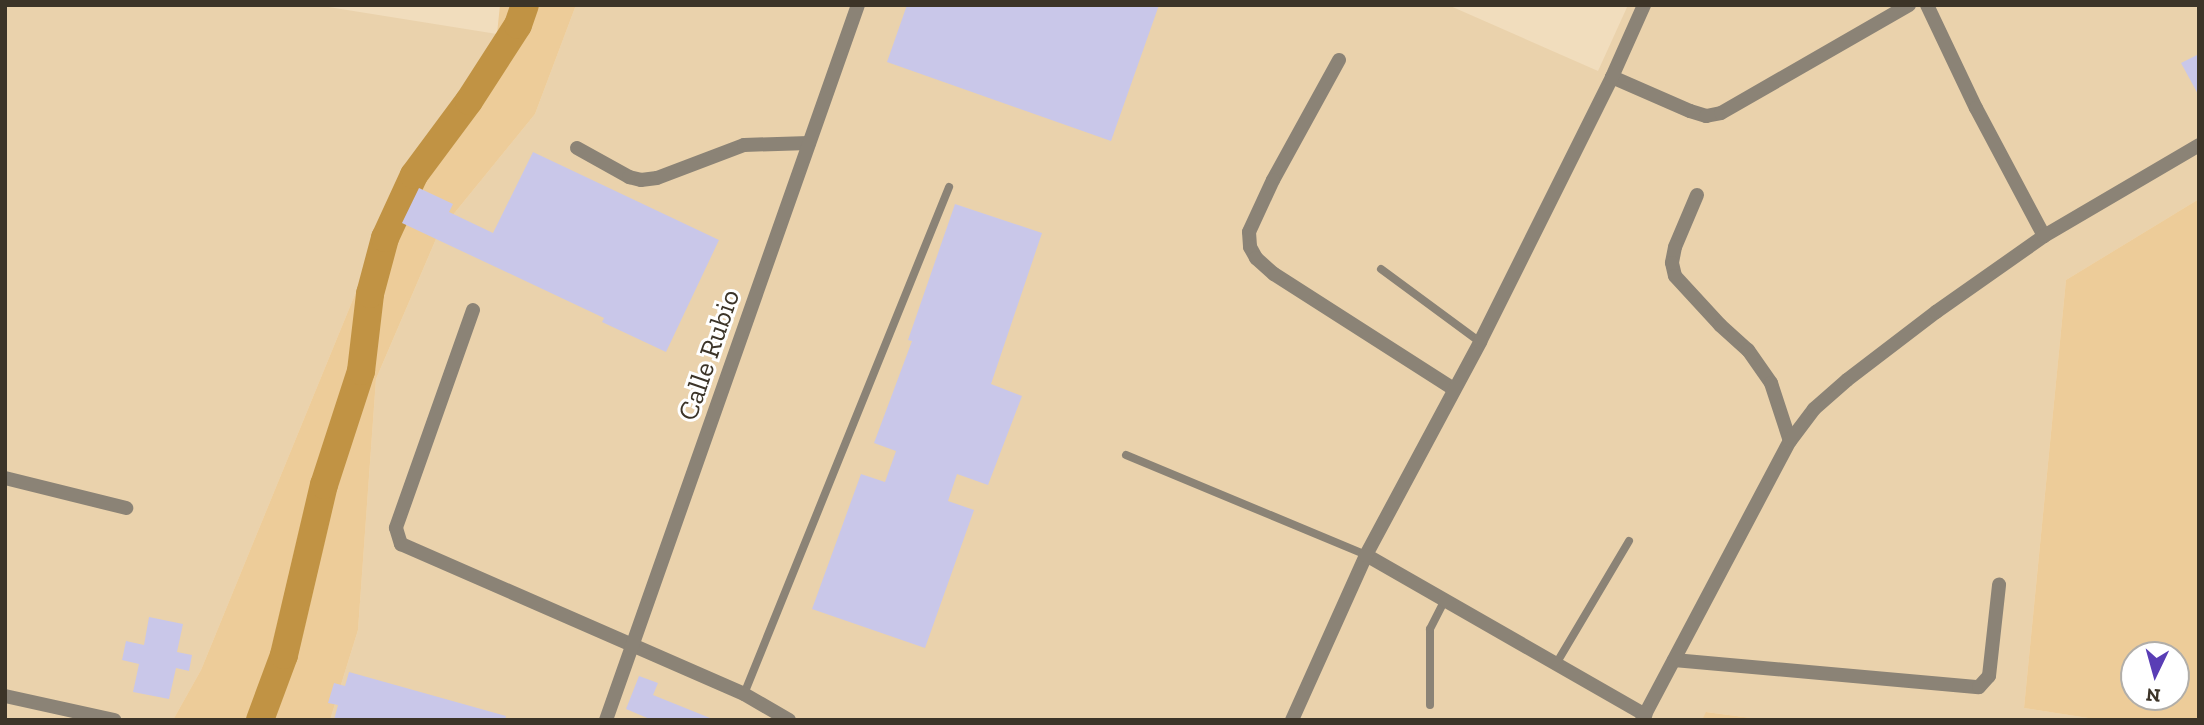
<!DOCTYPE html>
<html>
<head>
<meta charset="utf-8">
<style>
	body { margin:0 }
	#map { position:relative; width:2204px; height:725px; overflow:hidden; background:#f1ddbd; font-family:"Zilla Slab",serif }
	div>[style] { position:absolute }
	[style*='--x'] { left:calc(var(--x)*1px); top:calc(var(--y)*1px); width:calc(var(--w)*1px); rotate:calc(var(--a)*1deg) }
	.built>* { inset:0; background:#ead2ac }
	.green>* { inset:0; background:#edcc99 }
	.river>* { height:28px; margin:-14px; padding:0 14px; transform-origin:14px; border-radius:14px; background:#c19344 }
	.building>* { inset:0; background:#c9c7e9 }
	.service>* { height:8px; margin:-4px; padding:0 4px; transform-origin:4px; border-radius:4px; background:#8b8376 }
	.minor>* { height:14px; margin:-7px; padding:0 7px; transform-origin:7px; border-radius:7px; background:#8b8376 }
	.tertiary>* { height:14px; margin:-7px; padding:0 7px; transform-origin:7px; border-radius:7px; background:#8b8376 }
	span { translate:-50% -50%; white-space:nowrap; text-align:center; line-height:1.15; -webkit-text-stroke:6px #fff; paint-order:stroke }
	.street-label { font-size:28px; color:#3c3428 }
	.frame { position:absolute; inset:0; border:7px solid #3c3428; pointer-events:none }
	.north { position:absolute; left:2120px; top:641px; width:70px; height:70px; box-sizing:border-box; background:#fff; border:2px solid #b1aea9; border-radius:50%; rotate:185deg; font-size:19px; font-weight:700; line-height:28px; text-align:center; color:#3c3428 }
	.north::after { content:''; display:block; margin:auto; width:24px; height:32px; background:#593db5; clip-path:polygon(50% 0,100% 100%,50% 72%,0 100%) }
</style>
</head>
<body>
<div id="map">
	<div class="built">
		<i style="clip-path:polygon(5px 5px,316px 5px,497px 34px,397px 192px,201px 670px,173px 720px,5px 720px)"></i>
		<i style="clip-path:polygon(576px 5px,1448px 5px,1598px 71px,1628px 5px,2199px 5px,2199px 199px,2066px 280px,2024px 708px,2101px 720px,1766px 720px,1707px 712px,1702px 720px,330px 720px,358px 630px,376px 379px,439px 232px,535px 114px)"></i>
	</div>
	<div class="green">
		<i style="clip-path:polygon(500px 5px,576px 5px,535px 114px,439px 232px,376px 379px,358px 630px,330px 720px,173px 720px,201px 670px,397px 192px,497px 34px)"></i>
		<i style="clip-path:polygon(evenodd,2199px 199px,2199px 720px,2101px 720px,2024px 708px,2066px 280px,2199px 199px,2134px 655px,2176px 655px,2176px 697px,2134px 697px,2134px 655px)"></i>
		<i style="clip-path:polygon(1706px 712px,1766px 720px,1702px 720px)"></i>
	</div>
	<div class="river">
		<i style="--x:260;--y:720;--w:69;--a:-69.7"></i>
		<i style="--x:284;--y:655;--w:175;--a:-76.8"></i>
		<i style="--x:324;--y:485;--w:120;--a:-72"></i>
		<i style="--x:361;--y:371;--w:78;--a:-83.3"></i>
		<i style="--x:370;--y:294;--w:58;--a:-75"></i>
		<i style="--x:385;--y:238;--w:69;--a:-65.3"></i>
		<i style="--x:414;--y:175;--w:92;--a:-53.4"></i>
		<i style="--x:469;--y:101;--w:90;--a:-57.2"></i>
		<i style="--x:518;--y:25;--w:21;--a:-71"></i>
	</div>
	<div class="building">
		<i style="clip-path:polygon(907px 5px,1159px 5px,1111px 141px,887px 62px)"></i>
		<i style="clip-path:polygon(2199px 54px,2199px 96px,2181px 63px)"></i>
		<i style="clip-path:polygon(533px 152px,719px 240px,666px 352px,602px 322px,604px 318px,402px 223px,419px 188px,453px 204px,449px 212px,493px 233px)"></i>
		<i style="clip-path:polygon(955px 204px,1042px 233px,991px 384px,1022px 396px,988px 485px,957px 474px,948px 501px,974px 510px,925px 648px,812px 609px,861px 474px,885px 482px,896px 451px,874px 443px,912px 341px,908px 340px)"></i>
		<i style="clip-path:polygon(149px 617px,183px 624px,177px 652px,192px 655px,189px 671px,176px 668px,169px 699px,133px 692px,139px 664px,122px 660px,126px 641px,144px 645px)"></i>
		<i style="clip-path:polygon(349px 672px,506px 716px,505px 720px,334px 720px,338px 705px,328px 703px,334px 683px,345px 686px)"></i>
		<i style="clip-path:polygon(639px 676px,658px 683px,653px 695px,715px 720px,652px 720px,626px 709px)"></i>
	</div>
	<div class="service">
		<i style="--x:1381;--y:269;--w:123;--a:36.4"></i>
		<i style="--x:1126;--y:455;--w:260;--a:22.6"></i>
		<i style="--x:1556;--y:664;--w:143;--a:-59.3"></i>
		<i style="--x:744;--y:694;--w:547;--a:-67.98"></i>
		<i style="--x:1430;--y:705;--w:76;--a:-90"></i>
		<i style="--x:1430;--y:629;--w:33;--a:-63"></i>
	</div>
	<div class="minor">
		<i style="--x:1927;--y:5;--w:114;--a:64.6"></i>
		<i style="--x:1976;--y:108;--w:145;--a:62"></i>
		<i style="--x:1339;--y:60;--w:137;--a:118.8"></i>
		<i style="--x:1273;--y:180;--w:57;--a:114.8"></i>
		<i style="--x:1249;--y:232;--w:15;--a:86"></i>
		<i style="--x:1250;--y:247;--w:13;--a:61"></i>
		<i style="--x:1256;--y:258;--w:24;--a:42"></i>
		<i style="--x:1274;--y:274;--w:214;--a:32.6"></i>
		<i style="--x:1612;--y:77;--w:85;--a:23.6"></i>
		<i style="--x:1690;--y:111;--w:17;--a:17"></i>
		<i style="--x:1706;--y:116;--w:15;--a:-11"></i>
		<i style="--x:1721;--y:113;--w:217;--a:-29.9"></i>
		<i style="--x:577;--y:148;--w:60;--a:29.1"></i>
		<i style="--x:629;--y:177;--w:12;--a:14"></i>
		<i style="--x:641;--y:180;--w:16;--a:-7"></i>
		<i style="--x:657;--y:178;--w:93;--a:-20.8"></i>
		<i style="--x:744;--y:145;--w:65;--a:-1.8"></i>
		<i style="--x:1697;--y:195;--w:56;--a:112.9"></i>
		<i style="--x:1675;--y:247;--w:16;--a:101"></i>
		<i style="--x:1672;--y:263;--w:13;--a:77"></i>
		<i style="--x:1675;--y:276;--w:67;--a:47.4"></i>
		<i style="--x:1720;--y:325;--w:38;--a:42"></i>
		<i style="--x:1748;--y:350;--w:40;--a:55.1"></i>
		<i style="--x:1771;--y:383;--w:61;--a:71.9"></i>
		<i style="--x:473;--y:310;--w:231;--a:109.5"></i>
		<i style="--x:396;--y:528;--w:17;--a:73"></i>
		<i style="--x:401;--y:544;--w:374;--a:23.6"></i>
		<i style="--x:744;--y:694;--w:52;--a:30"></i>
		<i style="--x:5;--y:478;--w:125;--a:13.9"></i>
		<i style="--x:1366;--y:555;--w:322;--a:29.8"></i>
		<i style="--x:1674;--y:660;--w:306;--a:5.1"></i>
		<i style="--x:1979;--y:687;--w:15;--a:-48"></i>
		<i style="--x:1989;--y:676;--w:92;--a:-83.7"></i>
		<i style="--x:5;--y:696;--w:112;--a:12.4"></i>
		<i style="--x:1292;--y:720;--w:181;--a:-65.8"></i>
		<i style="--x:1366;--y:555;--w:242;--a:-61.8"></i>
		<i style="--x:1480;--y:342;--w:296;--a:-63.5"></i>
		<i style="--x:1612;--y:77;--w:79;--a:-66"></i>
		<i style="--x:1642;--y:720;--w:316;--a:-62.1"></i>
		<i style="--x:1790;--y:441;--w:40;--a:-53"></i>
		<i style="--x:1814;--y:409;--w:44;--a:-41.3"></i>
		<i style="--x:1847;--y:380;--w:112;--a:-37.4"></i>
		<i style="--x:1936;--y:312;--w:132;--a:-35.1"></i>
		<i style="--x:2044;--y:236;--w:180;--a:-30.4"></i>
	</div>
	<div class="tertiary">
		<i style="--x:606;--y:720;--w:758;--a:-70.59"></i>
	</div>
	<div class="street-label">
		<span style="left:709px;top:355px;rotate:-71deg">Calle Rubio</span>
	</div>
	<div class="frame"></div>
	<div class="north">N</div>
</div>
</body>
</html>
